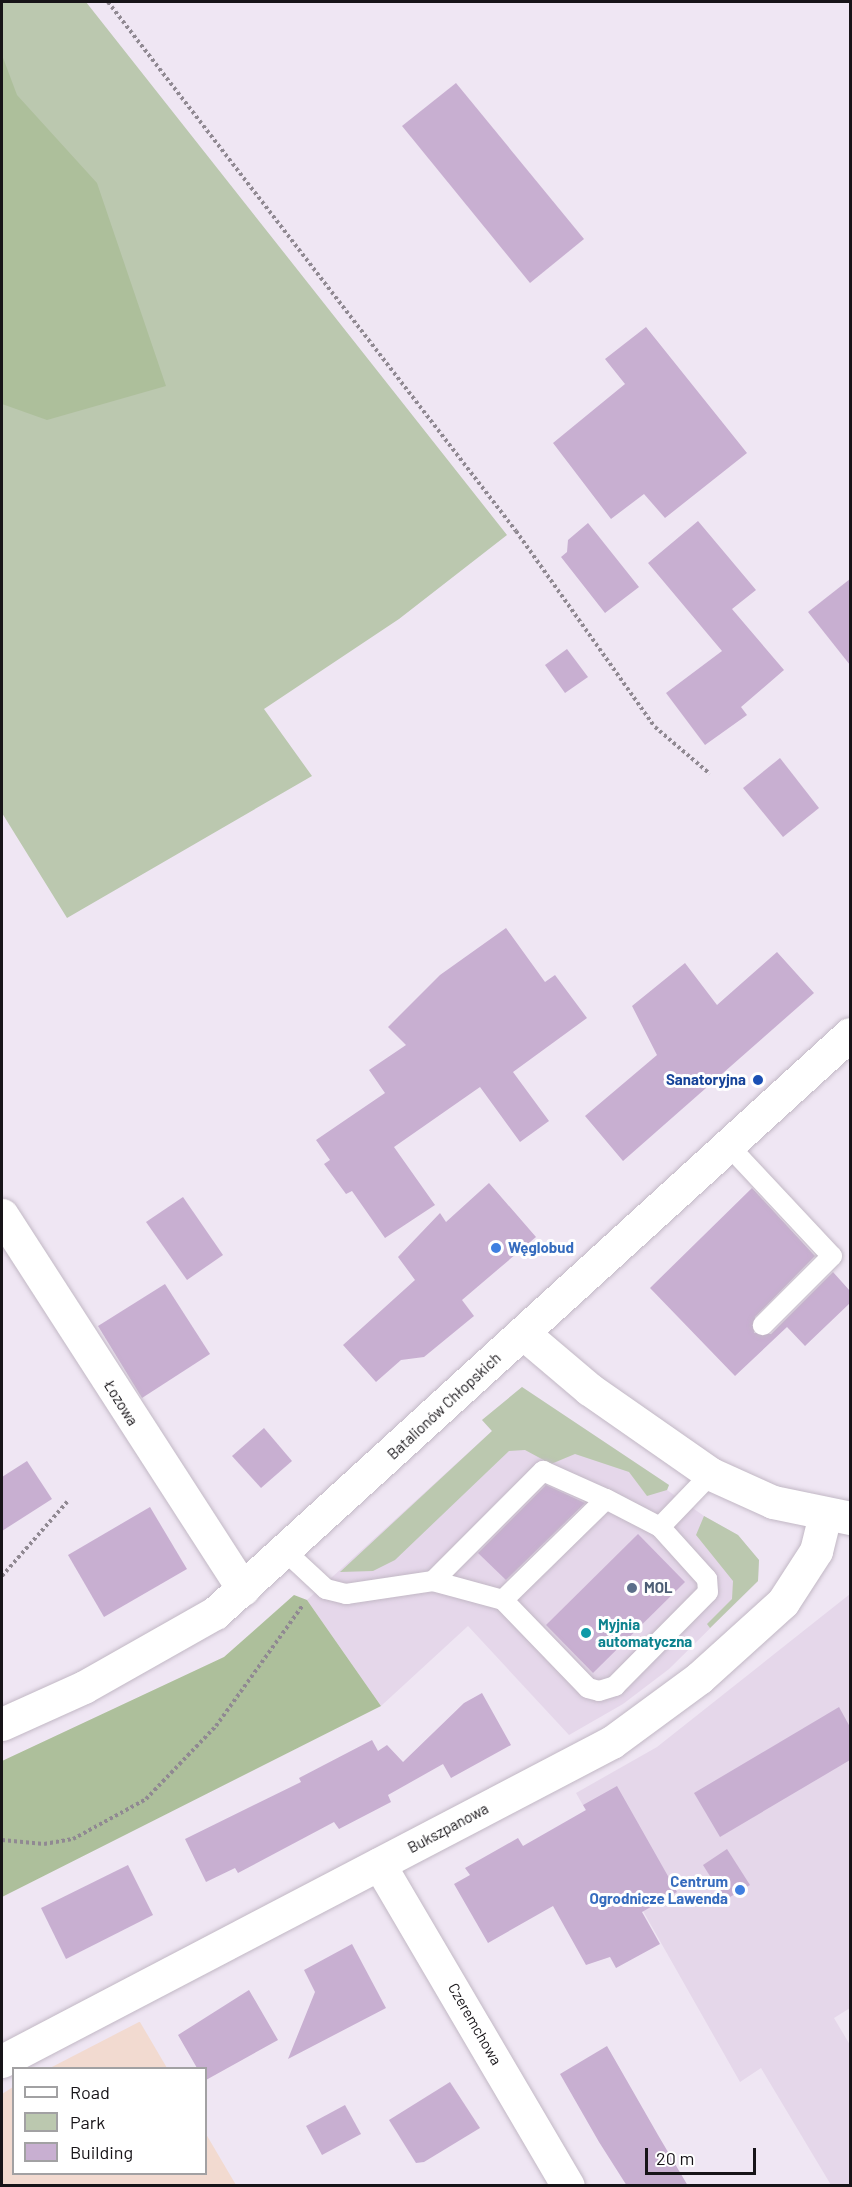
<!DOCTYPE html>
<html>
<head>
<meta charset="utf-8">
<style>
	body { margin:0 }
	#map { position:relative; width:852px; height:2187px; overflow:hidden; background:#efe6f3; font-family:Barlow,sans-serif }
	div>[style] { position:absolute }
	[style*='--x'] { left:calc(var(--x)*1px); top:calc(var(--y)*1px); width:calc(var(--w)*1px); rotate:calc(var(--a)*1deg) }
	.built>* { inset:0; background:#e5d7ea }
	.education>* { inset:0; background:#f2dad0 }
	.green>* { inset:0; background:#bbc8af }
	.forest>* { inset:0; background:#adbf9b }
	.building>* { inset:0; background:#c8afd1 }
	.path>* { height:4px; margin-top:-2px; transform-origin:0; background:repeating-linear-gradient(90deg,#908992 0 3px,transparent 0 6px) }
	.roads { filter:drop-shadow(0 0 2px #c2b8c5) drop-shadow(0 0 2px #c2b8c5) }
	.service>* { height:20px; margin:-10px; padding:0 10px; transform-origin:10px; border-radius:10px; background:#fff }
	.minor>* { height:33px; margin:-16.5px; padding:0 16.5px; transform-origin:16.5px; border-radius:16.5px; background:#fff }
	.tertiary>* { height:33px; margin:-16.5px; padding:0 16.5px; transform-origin:16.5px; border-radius:16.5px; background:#fff }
	.dots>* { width:16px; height:16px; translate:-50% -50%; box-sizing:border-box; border:3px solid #fff; border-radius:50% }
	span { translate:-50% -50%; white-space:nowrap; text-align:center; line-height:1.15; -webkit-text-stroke:6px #fff; paint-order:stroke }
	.transit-label { font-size:15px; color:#164399; font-weight:700 }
	.right { translate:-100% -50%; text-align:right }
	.shop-label { font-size:15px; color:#366cbe; font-weight:700 }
	.left { translate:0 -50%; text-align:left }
	.street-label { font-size:15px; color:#171418 }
	.service-label { font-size:15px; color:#4e5e75; font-weight:700 }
	.culture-label { font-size:15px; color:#0d838f; font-weight:700 }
	.frame { position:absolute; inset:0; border:3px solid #171418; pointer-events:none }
	.legend { position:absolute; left:12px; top:2067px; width:195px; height:108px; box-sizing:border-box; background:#fff; border:2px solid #a2a1a3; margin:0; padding:8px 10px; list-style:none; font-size:18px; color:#171418 }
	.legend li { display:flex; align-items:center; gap:12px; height:30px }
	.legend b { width:30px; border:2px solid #a2a1a3 }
	.scale { position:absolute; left:645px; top:2148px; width:111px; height:27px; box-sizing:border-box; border:3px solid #171418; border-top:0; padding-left:8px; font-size:18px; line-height:21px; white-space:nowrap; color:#171418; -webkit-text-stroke:4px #fff; paint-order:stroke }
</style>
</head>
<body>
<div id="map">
	<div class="built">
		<i style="clip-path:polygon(522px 1387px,669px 1485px,667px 1490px,704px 1516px,738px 1535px,759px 1560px,758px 1581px,669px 1669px,623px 1704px,569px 1735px,468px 1626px,381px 1706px,307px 1600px,492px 1431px,482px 1420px)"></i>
		<i style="clip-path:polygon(850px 1594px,850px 2008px,834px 2018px,850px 2045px,850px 2185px,831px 2185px,761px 2068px,740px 2082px,576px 1793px,657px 1747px)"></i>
	</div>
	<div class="education">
		<i style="clip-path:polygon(140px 2022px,167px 2068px,50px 2068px,139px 2022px)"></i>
		<i style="clip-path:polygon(13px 2087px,14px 2174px,206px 2174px,206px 2134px,236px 2185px,2px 2185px,2px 2094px)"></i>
	</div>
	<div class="green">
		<i style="clip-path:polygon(2px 2px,86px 2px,507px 535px,399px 619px,264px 709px,312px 776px,67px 918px,2px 813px)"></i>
		<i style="clip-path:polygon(522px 1387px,669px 1485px,667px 1490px,647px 1496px,629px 1472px,575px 1454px,551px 1464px,525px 1450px,509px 1451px,395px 1560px,373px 1571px,340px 1572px,492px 1431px,482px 1420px)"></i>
		<i style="clip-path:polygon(704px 1516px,738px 1535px,759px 1560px,758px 1581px,710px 1628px,707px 1624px,732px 1599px,733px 1581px,696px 1535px)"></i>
	</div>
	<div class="forest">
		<i style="clip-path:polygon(2px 55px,17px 95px,97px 183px,166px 386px,47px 420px,2px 404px)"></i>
		<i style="clip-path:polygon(294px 1595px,307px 1600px,381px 1706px,2px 1897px,2px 1761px,224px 1657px)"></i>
	</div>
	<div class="building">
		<i style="clip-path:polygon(456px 83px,584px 239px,530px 283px,402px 126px)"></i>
		<i style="clip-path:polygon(646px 327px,747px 453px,665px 518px,644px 494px,611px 519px,553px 443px,625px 384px,605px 359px)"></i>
		<i style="clip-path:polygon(698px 521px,756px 590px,732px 609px,784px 670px,741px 707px,747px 715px,705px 745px,666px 693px,722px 651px,648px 563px)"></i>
		<i style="clip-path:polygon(588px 523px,639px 587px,605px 613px,561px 557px,567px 552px,568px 540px)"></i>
		<i style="clip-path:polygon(850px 579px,850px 665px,808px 612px)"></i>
		<i style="clip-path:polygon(567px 649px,588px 677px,565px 693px,545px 665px)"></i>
		<i style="clip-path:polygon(780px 758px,819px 808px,783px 837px,743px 788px)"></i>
		<i style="clip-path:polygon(506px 928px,545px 982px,555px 975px,587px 1018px,513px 1072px,549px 1121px,520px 1142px,480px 1087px,394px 1147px,435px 1205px,385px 1238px,352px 1191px,346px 1194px,324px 1164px,330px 1160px,316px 1140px,385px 1093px,369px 1070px,406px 1045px,388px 1027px,440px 975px)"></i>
		<i style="clip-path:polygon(777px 952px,814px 993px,623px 1161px,585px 1116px,657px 1055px,632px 1006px,685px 963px,717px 1005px)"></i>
		<i style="clip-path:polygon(489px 1183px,536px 1237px,462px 1300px,474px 1316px,424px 1357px,401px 1360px,376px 1382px,343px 1345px,415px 1280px,398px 1257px,440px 1213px,446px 1222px)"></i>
		<i style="clip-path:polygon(752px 1188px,815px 1256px,755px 1317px,754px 1333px,771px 1334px,833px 1272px,850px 1291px,850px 1303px,805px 1346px,787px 1327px,735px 1376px,650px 1288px)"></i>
		<i style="clip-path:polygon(183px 1197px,223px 1255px,187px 1280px,146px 1222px)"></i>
		<i style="clip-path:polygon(165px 1284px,210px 1354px,142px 1398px,98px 1326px)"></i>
		<i style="clip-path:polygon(264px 1428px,292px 1461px,261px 1488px,232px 1456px)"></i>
		<i style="clip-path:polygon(27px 1461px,52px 1499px,2px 1531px,2px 1477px)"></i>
		<i style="clip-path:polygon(546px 1485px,585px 1503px,506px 1580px,478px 1553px)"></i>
		<i style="clip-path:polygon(150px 1507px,187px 1569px,104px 1617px,68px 1555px)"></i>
		<i style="clip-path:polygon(638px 1534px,685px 1582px,593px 1673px,546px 1625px)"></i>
		<i style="clip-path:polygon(482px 1693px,511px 1745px,451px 1778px,443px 1764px,388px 1795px,391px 1802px,339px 1829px,334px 1822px,238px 1873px,235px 1868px,206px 1882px,185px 1839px,301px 1782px,299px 1778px,372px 1740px,378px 1751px,387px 1745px,403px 1762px,464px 1703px)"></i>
		<i style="clip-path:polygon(839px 1707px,850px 1727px,850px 1760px,720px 1837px,694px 1793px)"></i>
		<i style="clip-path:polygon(617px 1786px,677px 1892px,642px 1912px,660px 1944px,616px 1968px,610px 1957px,586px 1965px,553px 1906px,488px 1943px,454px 1884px,470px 1875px,465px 1868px,518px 1838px,523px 1846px,586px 1810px,583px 1805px)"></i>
		<i style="clip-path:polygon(727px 1849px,750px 1885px,725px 1900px,703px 1865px)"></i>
		<i style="clip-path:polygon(128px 1865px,153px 1915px,66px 1959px,41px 1908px)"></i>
		<i style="clip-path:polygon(352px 1944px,386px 2008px,288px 2059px,315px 1992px,304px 1970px)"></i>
		<i style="clip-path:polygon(249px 1990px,278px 2040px,206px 2080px,206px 2068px,197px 2068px,178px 2035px)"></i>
		<i style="clip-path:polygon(607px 2046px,658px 2135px,688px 2186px,627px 2186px,599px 2142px,560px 2074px)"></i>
		<i style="clip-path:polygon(450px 2082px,480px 2128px,424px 2162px,416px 2163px,389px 2120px)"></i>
		<i style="clip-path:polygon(345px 2105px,361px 2134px,322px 2155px,306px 2126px)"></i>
	</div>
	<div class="path">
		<i style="--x:108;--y:2;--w:668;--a:52.36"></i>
		<i style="--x:516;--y:531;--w:240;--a:54.7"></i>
		<i style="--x:655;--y:727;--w:72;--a:40.5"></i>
		<i style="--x:2;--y:1576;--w:100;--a:-48.7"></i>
		<i style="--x:2;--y:1840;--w:42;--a:5.4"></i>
		<i style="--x:44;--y:1844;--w:29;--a:-10"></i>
		<i style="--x:73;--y:1839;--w:83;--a:-28.7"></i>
		<i style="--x:146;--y:1799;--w:101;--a:-46.2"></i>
		<i style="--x:216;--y:1726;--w:149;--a:-54.3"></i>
	</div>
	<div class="roads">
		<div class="service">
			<i style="--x:728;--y:1145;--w:152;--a:46.9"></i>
			<i style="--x:832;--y:1256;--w:98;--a:135"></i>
			<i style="--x:285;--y:1551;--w:56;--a:42.8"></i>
			<i style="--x:326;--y:1589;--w:21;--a:14"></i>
			<i style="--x:346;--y:1594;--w:88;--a:-8.5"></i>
			<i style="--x:433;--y:1581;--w:73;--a:15.2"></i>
			<i style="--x:503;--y:1600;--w:144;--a:-44.4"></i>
			<i style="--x:606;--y:1499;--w:61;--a:27.4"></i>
			<i style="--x:660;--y:1527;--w:74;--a:-46.1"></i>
			<i style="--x:433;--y:1581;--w:156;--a:-45"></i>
			<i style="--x:543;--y:1471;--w:69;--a:24"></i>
			<i style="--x:503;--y:1600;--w:122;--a:46"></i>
			<i style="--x:588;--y:1688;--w:11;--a:15"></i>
			<i style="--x:599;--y:1691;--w:17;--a:-17"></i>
			<i style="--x:615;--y:1686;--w:132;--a:-45.3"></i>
			<i style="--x:708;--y:1592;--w:13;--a:-94"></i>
			<i style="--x:707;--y:1579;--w:70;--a:-132.1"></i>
		</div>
		<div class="minor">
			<i style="--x:2;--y:1215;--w:445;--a:57.2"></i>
			<i style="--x:523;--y:1333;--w:87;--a:40.3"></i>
			<i style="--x:589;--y:1389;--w:149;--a:34.9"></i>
			<i style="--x:711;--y:1474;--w:68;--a:24.3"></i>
			<i style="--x:773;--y:1502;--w:79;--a:11.7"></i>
			<i style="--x:379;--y:1864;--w:373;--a:59.6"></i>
			<i style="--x:2;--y:2061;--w:688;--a:-27.61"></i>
			<i style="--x:612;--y:1742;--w:108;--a:-36.3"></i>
			<i style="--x:699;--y:1678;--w:113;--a:-42.1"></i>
			<i style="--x:783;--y:1602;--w:61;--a:-57.1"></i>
			<i style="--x:816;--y:1551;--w:37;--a:-76"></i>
		</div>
		<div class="tertiary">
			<i style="--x:2;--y:1724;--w:90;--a:-24.3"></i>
			<i style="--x:84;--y:1687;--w:150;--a:-29.5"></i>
			<i style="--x:215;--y:1613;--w:859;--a:-42.36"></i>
		</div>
	</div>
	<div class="dots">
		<i style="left:758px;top:1080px;background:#1a4fb4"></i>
		<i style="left:496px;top:1248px;background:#3f7fe0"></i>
		<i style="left:632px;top:1588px;background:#5c6f8a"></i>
		<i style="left:586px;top:1633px;background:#0f9aa8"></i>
		<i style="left:740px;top:1890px;background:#3f7fe0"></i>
	</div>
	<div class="transit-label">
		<span class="right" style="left:746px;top:1080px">Sanatoryjna</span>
	</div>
	<div class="shop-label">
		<span class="left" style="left:508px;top:1248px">Węglobud</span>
		<span class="right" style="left:728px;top:1890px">Centrum<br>Ogrodnicze Lawenda</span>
	</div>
	<div class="street-label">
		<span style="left:121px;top:1403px;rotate:58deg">Łozowa</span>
		<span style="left:444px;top:1406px;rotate:-43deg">Batalionów Chłopskich</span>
		<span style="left:448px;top:1828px;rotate:-28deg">Bukszpanowa</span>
		<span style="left:475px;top:2024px;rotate:60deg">Czeremchowa</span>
	</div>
	<div class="service-label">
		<span class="left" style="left:644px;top:1588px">MOL</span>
	</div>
	<div class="culture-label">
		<span class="left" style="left:598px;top:1633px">Myjnia<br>automatyczna</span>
	</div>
	<div class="frame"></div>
	<ul class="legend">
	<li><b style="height:8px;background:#fff"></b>Road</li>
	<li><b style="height:16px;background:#bbc8af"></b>Park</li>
	<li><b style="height:16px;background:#c8afd1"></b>Building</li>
	</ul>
	<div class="scale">20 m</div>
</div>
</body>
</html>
